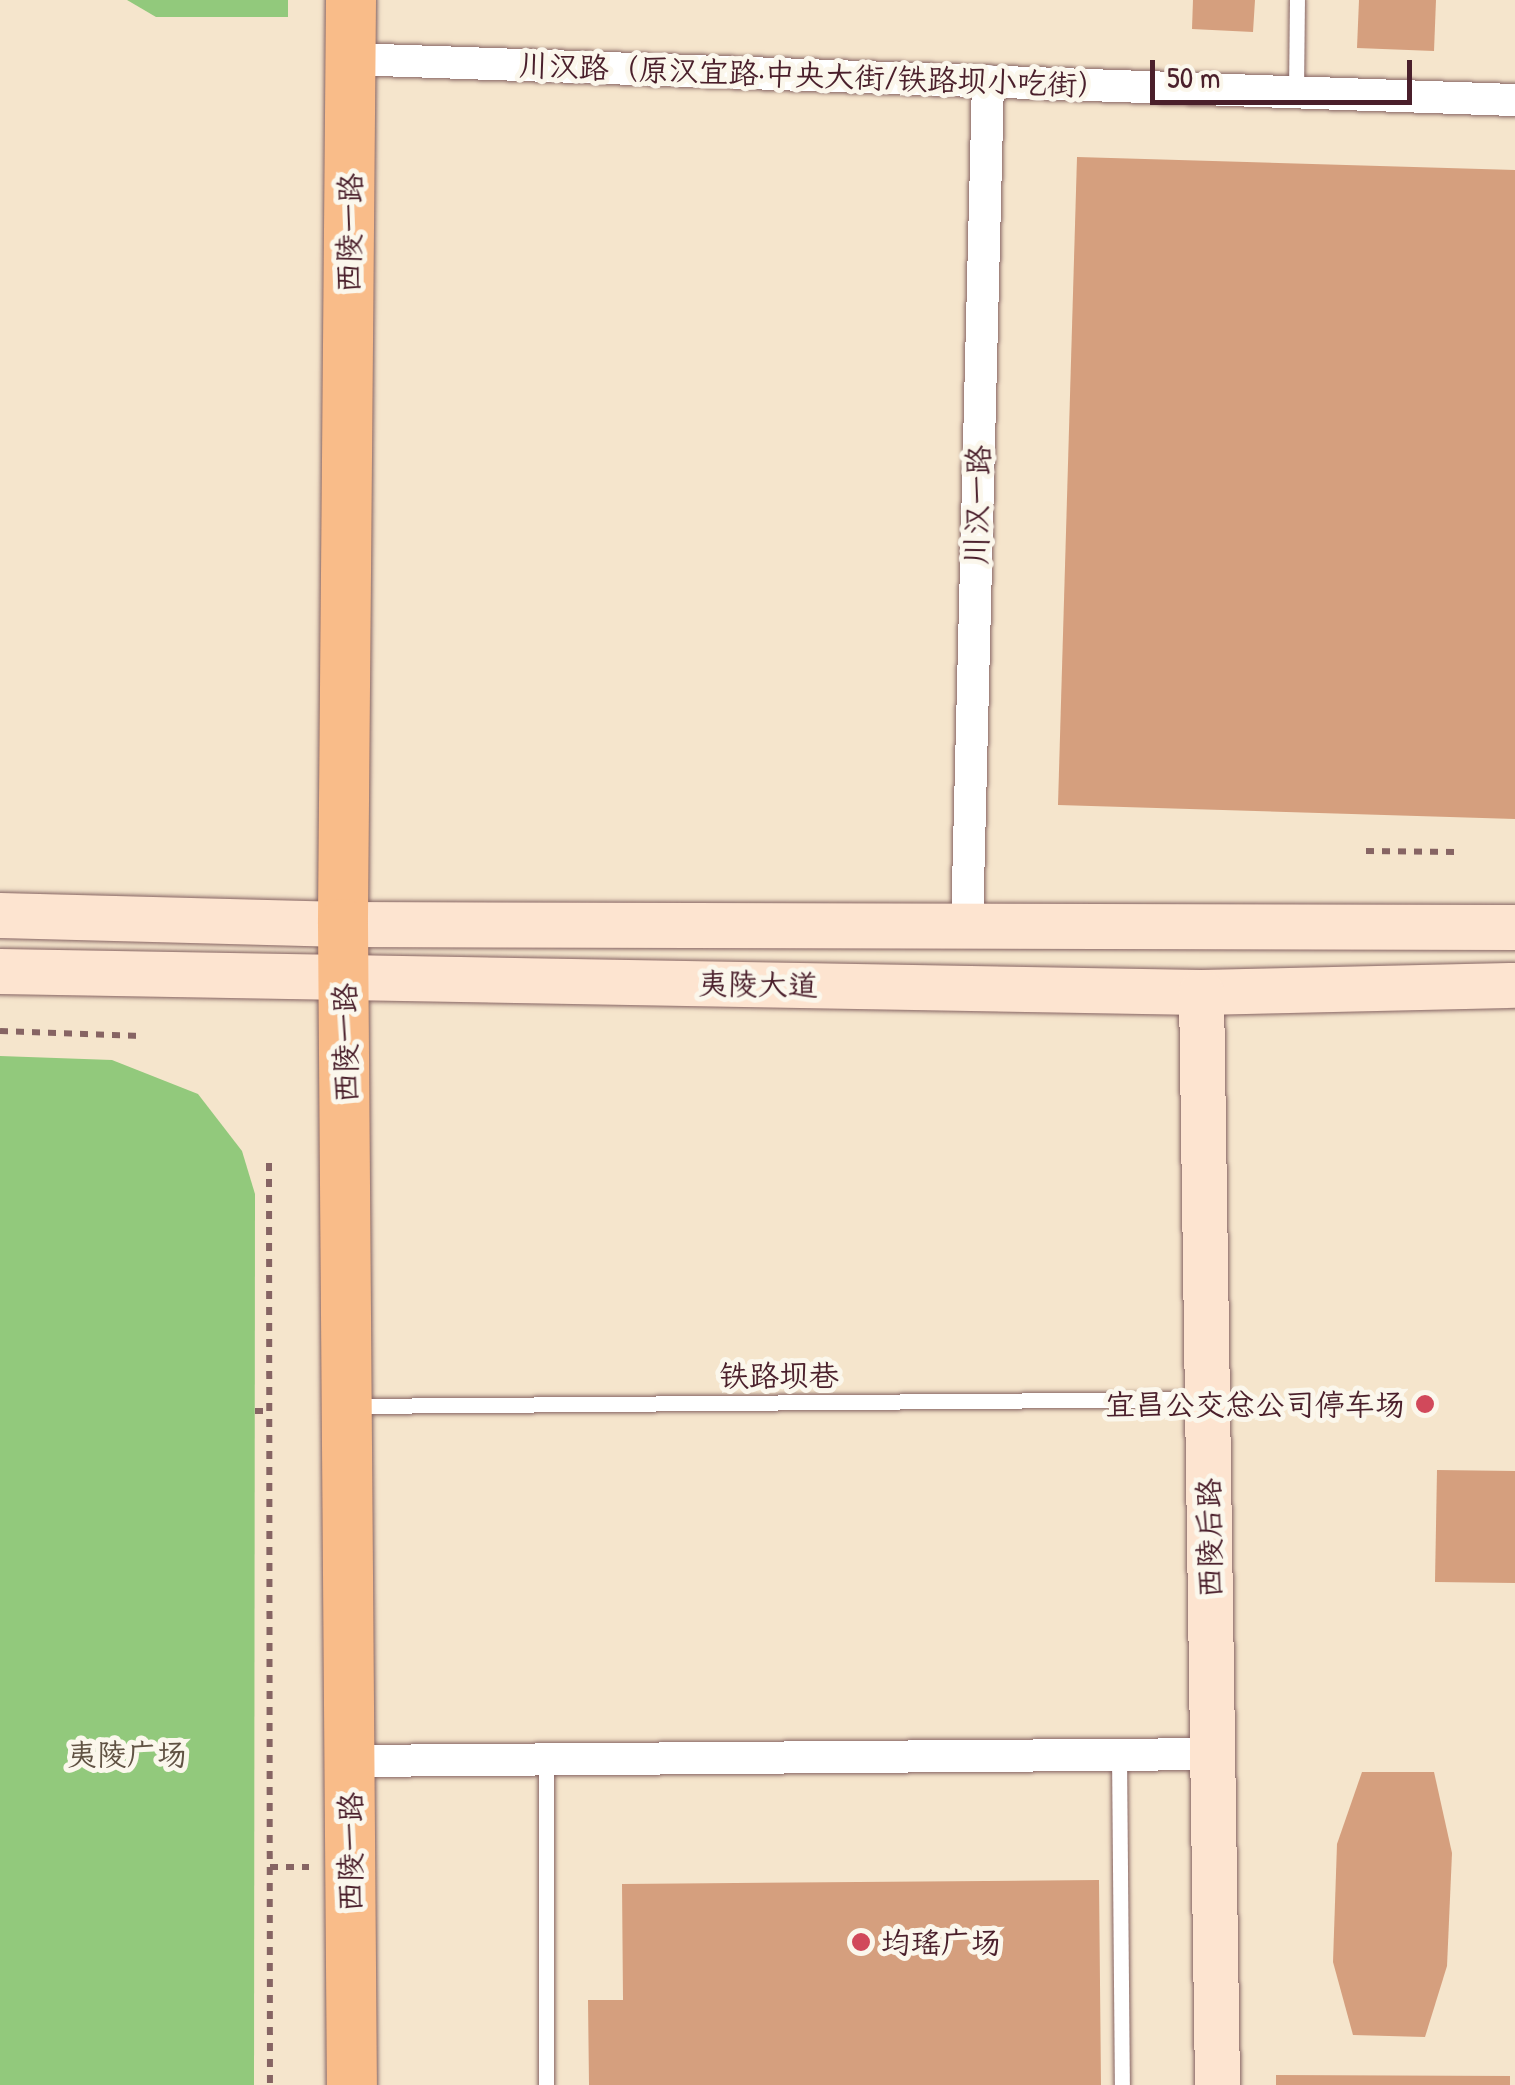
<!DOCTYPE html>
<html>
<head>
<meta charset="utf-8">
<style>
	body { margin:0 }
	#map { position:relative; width:1515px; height:2085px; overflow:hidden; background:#f5e5cc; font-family:"Patrick Hand","LXGW WenKai TC",sans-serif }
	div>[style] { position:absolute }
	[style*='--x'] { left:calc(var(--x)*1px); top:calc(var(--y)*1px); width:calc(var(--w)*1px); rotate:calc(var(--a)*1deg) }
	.green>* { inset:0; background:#92c97c }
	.building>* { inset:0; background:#d59f7e }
	.path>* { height:6px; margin-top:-3px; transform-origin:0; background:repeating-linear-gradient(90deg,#866463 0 8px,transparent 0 16px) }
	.roads { filter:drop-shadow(0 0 2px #866463) drop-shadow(0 0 2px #866463) }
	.lane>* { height:15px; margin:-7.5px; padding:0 7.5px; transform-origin:7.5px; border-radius:7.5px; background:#fff }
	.street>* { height:32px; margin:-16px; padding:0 16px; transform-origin:16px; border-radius:16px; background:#fff }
	.secondary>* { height:45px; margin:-22.5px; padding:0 22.5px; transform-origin:22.5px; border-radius:22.5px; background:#fde4d0 }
	.primary>* { height:50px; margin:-25px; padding:0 25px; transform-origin:25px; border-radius:25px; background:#f9bc89 }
	.dots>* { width:28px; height:28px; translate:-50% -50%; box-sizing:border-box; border:5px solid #fbf7ec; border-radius:50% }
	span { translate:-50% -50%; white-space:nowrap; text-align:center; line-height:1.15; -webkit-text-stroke:10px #fbf7ec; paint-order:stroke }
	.street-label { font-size:30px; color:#4a1f2b }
	.poi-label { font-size:30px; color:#4a1f2b }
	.right { translate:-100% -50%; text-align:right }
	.left { translate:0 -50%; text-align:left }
	.park-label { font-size:30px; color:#605243 }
	.scale { position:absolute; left:1150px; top:60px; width:262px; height:45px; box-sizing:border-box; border:5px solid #4a1f2b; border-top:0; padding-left:12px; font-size:30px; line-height:35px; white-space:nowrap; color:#4a1f2b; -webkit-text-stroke:8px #fbf7ec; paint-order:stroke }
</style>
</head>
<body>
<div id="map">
	<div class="green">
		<i style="clip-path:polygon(127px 0,288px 0,288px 17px,156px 17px)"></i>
		<i style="clip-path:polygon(0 1056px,112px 1060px,198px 1094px,242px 1151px,255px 1194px,254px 2085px,0 2085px)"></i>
	</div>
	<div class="building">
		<i style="clip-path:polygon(1193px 0,1255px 0,1253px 32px,1192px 29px)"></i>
		<i style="clip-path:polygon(1359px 0,1436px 0,1434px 51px,1357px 48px)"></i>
		<i style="clip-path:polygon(1077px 157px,1515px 170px,1515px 819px,1058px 805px)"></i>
		<i style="clip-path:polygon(1437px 1470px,1515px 1471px,1515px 1583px,1435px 1582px)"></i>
		<i style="clip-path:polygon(1362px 1772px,1434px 1772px,1452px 1853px,1447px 1966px,1425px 2037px,1353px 2035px,1333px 1962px,1337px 1844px)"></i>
		<i style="clip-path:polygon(1099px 1880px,1101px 2085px,589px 2085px,588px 2000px,623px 2000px,622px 1884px)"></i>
		<i style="clip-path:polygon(1276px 2075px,1510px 2076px,1510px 2085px,1276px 2085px)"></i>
	</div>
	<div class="path">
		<i style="--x:1366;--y:851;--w:90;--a:0.6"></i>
		<i style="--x:0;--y:1031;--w:141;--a:2"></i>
		<i style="--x:269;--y:1163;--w:922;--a:89.94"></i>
		<i style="--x:255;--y:1411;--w:14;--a:0"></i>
		<i style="--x:270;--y:1867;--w:39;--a:0"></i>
	</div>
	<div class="roads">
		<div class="lane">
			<i style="--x:1296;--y:93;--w:93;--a:-89.4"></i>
			<i style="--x:352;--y:1406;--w:851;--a:-0.47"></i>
			<i style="--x:1119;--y:1754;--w:331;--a:89.5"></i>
			<i style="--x:546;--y:2085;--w:326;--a:-90"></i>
		</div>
		<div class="street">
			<i style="--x:351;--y:59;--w:1165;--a:2.02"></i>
			<i style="--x:967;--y:928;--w:847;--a:-88.58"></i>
			<i style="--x:349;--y:1761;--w:863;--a:-0.46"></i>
		</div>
		<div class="secondary">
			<i style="--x:0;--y:915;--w:343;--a:1.5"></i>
			<i style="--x:343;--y:924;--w:1172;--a:0.15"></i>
			<i style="--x:0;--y:971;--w:1201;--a:1"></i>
			<i style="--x:1201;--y:992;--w:314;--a:-1.3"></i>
			<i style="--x:1201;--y:992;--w:1093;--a:89.16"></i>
		</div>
		<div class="primary">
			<i style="--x:351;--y:0;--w:924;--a:90.5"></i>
			<i style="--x:343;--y:924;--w:1161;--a:89.56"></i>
		</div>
	</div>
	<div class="dots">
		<i style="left:1425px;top:1404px;background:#d1495b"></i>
		<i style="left:861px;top:1942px;background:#d1495b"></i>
	</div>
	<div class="street-label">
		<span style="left:813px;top:75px;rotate:2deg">川汉路（原汉宜路·中央大街/铁路坝小吃街）</span>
		<span style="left:349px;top:233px;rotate:-89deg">西陵一路</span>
		<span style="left:977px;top:505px;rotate:-89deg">川汉一路</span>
		<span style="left:758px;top:984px;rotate:1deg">夷陵大道</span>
		<span style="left:345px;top:1043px;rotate:-91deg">西陵一路</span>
		<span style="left:779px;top:1375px">铁路坝巷</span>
		<span style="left:1209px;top:1538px;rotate:-91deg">西陵后路</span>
		<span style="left:350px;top:1852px;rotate:-90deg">西陵一路</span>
	</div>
	<div class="poi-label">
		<span class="right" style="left:1405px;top:1404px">宜昌公交总公司停车场</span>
		<span class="left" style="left:881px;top:1942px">均瑶广场</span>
	</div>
	<div class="park-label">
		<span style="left:127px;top:1754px">夷陵广场</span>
	</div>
	<div class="scale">50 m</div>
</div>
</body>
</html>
